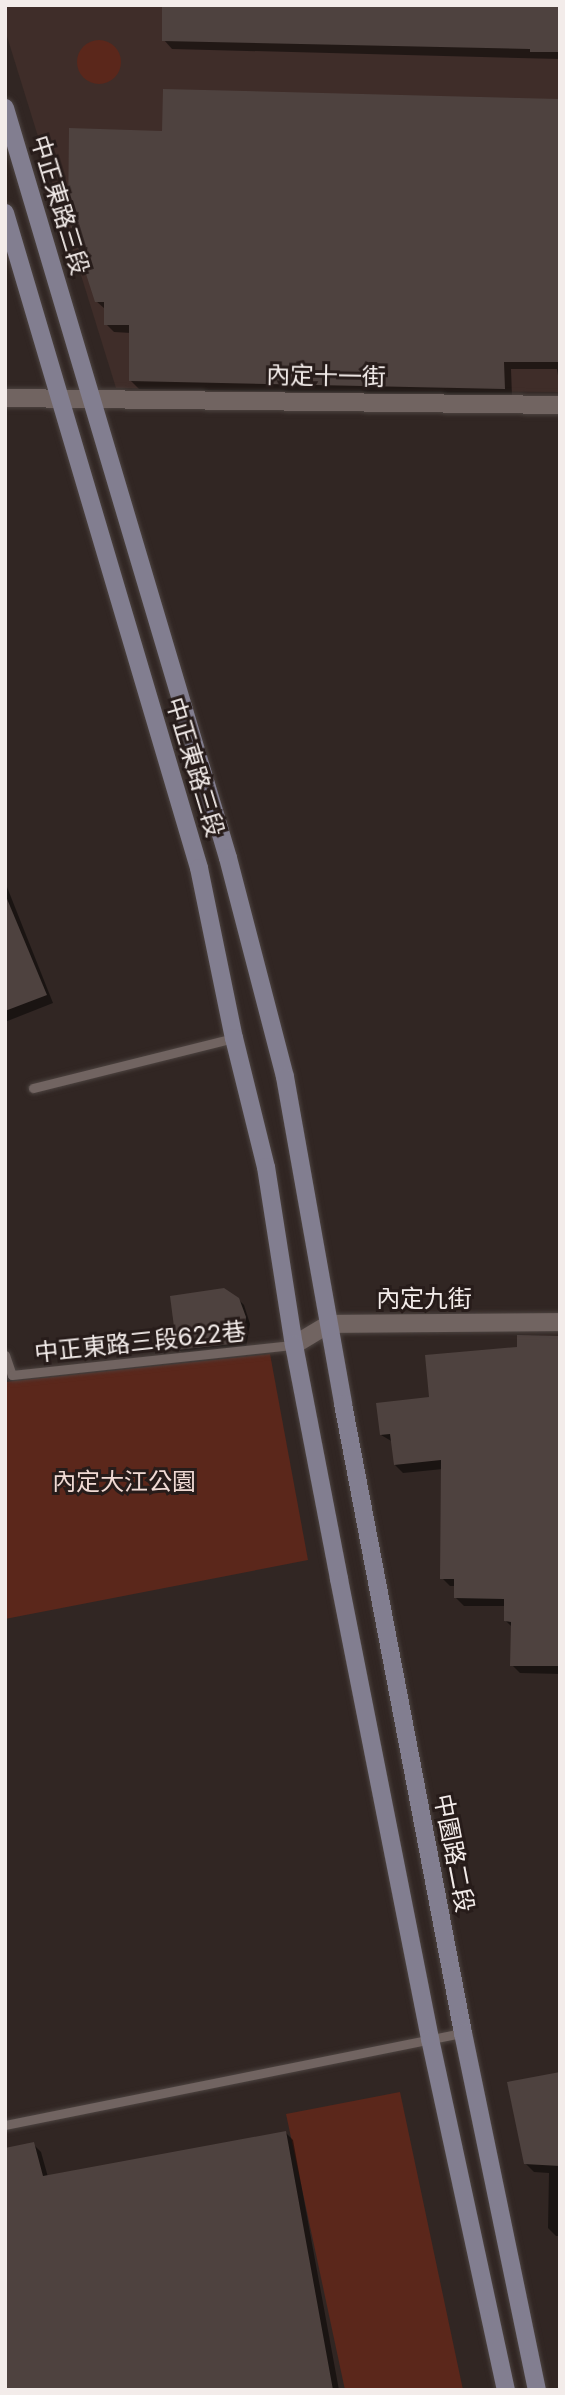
<!DOCTYPE html>
<html>
<head>
<meta charset="utf-8">
<style>
	body { margin:0 }
	#map { position:relative; width:565px; height:2395px; overflow:hidden; background:#312623; font-family:Inter,"Noto Sans TC",sans-serif }
	div>[style] { position:absolute }
	[style*='--x'] { left:calc(var(--x)*1px); top:calc(var(--y)*1px); width:calc(var(--w)*1px); rotate:calc(var(--a)*1deg) }
	.built>* { inset:0; background:#3f2d29 }
	.green>* { inset:0; background:#5b271b }
	.round { border-radius:50% }
	.shadow>* { inset:0; background:#0007 }
	.building>* { inset:0; background:#4e423f }
	.roads { filter:drop-shadow(0 0 2px #4d4441) drop-shadow(0 0 2px #4d4441) }
	.service>* { height:9px; margin:-4.5px; padding:0 4.5px; transform-origin:4.5px; border-radius:4.5px; background:#716461 }
	.minor>* { height:18px; margin:-9px; padding:0 9px; transform-origin:9px; border-radius:9px; background:#716461 }
	.secondary>* { height:18px; margin:-9px; padding:0 9px; transform-origin:9px; border-radius:9px; background:#827e90 }
	span { translate:-50% -50%; white-space:nowrap; text-align:center; line-height:1.15; -webkit-text-stroke:6px #271c1a; paint-order:stroke }
	.street-label { font-size:24px; color:#f3ecea }
	.park-label { font-size:24px; color:#f0dad4 }
	.frame { position:absolute; inset:0; border:7px solid #f3ecea; pointer-events:none }
</style>
</head>
<body>
<div id="map">
	<div class="built">
		<i style="clip-path:polygon(5px 5px,560px 5px,560px 392px,116px 388px,5px 30px)"></i>
	</div>
	<div class="green">
		<i class="round" style="left:77px;top:40px;width:44px;height:44px"></i>
		<i style="clip-path:polygon(270px 1354px,308px 1560px,5px 1619px,5px 1382px)"></i>
		<i style="clip-path:polygon(400px 2092px,463px 2390px,345px 2390px,286px 2114px)"></i>
	</div>
	<div class="shadow">
		<i style="clip-path:polygon(560px 5px,560px 59px,172px 49px,164px 40px)"></i>
		<i style="clip-path:polygon(560px 100px,560px 389px,557px 369px,511px 369px,512px 396px,139px 389px,131px 381px,131px 333px,114px 332px,106px 324px,105px 309px,96px 301px,164px 133px)"></i>
		<i style="clip-path:polygon(5px 882px,53px 1003px,5px 1022px)"></i>
		<i style="clip-path:polygon(238px 1299px,244px 1305px,250px 1324px,246px 1348px,185px 1355px,179px 1350px)"></i>
		<i style="clip-path:polygon(560px 1337px,560px 1674px,520px 1673px,512px 1665px,513px 1628px,505px 1620px,506px 1606px,464px 1606px,456px 1598px,456px 1586px,450px 1586px,442px 1578px,443px 1469px,403px 1473px,395px 1465px,393px 1442px,381px 1435px,431px 1398px,519px 1348px)"></i>
		<i style="clip-path:polygon(560px 2073px,560px 2236px,556px 2236px,548px 2228px,549px 2173px,534px 2172px,526px 2164px)"></i>
		<i style="clip-path:polygon(285px 2132px,293px 2140px,339px 2390px,5px 2390px,33px 2144px,41px 2152px,48px 2177px)"></i>
	</div>
	<div class="building">
		<i style="clip-path:polygon(162px 5px,560px 5px,560px 52px,530px 52px,530px 49px,162px 41px)"></i>
		<i style="clip-path:polygon(163px 89px,560px 99px,560px 362px,504px 362px,505px 389px,129px 381px,129px 325px,104px 325px,104px 302px,95px 302px,68px 218px,69px 128px,162px 131px)"></i>
		<i style="clip-path:polygon(5px 894px,47px 995px,5px 1011px)"></i>
		<i style="clip-path:polygon(224px 1288px,239px 1298px,246px 1317px,241px 1343px,177px 1350px,170px 1296px)"></i>
		<i style="clip-path:polygon(517px 1335px,560px 1336px,560px 1666px,510px 1666px,511px 1622px,504px 1621px,504px 1599px,454px 1598px,454px 1579px,440px 1579px,441px 1460px,394px 1465px,390px 1434px,380px 1435px,376px 1403px,429px 1397px,425px 1355px,517px 1347px)"></i>
		<i style="clip-path:polygon(560px 2072px,560px 2166px,524px 2164px,507px 2082px)"></i>
		<i style="clip-path:polygon(286px 2131px,333px 2390px,5px 2390px,5px 2148px,34px 2142px,43px 2176px)"></i>
	</div>
	<div class="roads">
		<div class="service">
			<i style="--x:33;--y:1088;--w:207;--a:-14"></i>
			<i style="--x:5;--y:1355;--w:21;--a:71"></i>
			<i style="--x:12;--y:1375;--w:284;--a:-6.1"></i>
			<i style="--x:5;--y:2125;--w:467;--a:-11.4"></i>
		</div>
		<div class="minor">
			<i style="--x:5;--y:398;--w:555;--a:0.72"></i>
			<i style="--x:294;--y:1345;--w:41;--a:-31"></i>
			<i style="--x:329;--y:1324;--w:231;--a:-0.5"></i>
		</div>
		<div class="secondary">
			<i style="--x:5;--y:108;--w:782;--a:73.44"></i>
			<i style="--x:228;--y:858;--w:226;--a:75.4"></i>
			<i style="--x:285;--y:1077;--w:332;--a:79.9"></i>
			<i style="--x:343;--y:1404;--w:640;--a:79.2"></i>
			<i style="--x:463;--y:2033;--w:365;--a:78.3"></i>
			<i style="--x:5;--y:213;--w:683;--a:73.5"></i>
			<i style="--x:199;--y:868;--w:174;--a:78.4"></i>
			<i style="--x:234;--y:1038;--w:133;--a:76.1"></i>
			<i style="--x:266;--y:1167;--w:180;--a:81.1"></i>
			<i style="--x:294;--y:1345;--w:238;--a:79.1"></i>
			<i style="--x:339;--y:1579;--w:469;--a:78.8"></i>
			<i style="--x:430;--y:2039;--w:359;--a:77.8"></i>
		</div>
	</div>
	<div class="street-label">
		<span style="left:60px;top:205px;rotate:73deg">中正東路三段</span>
		<span style="left:326px;top:376px;rotate:1deg">內定十一街</span>
		<span style="left:195px;top:767px;rotate:73deg">中正東路三段</span>
		<span style="left:424px;top:1299px">內定九街</span>
		<span style="left:140px;top:1342px;rotate:-6deg">中正東路三段622巷</span>
		<span style="left:454px;top:1853px;rotate:79deg">中園路二段</span>
	</div>
	<div class="park-label">
		<span style="left:124px;top:1482px">內定大江公園</span>
	</div>
	<div class="frame"></div>
</div>
</body>
</html>
